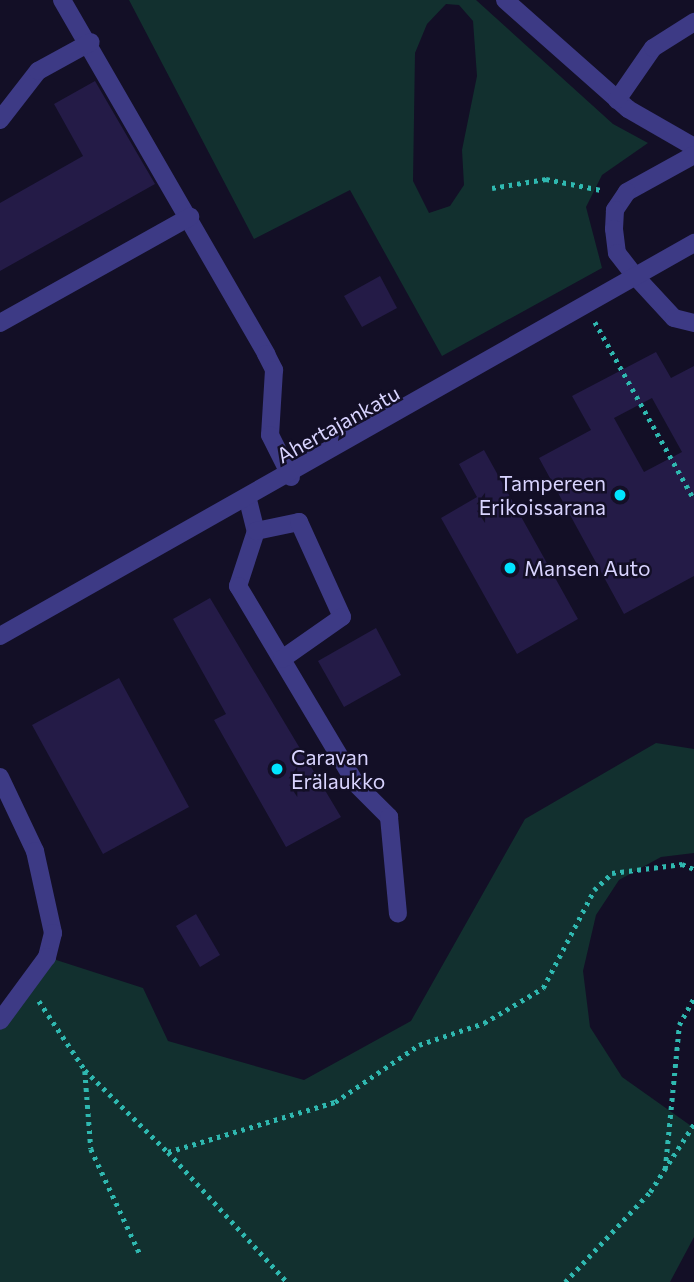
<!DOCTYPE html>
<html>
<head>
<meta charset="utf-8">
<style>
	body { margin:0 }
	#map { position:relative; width:694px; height:1282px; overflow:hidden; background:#130f26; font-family:Commissioner,sans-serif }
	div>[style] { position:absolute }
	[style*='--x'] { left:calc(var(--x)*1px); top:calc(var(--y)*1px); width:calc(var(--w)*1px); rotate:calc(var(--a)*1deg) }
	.green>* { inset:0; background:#12302f }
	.building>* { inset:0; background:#241b47 }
	.path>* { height:4.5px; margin-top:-2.25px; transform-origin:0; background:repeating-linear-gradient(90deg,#2fb8b0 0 3.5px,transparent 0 8.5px) }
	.minor>* { height:18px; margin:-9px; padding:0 9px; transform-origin:9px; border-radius:9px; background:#3d3a85 }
	.dots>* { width:19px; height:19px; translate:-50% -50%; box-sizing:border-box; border:4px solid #130f26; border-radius:50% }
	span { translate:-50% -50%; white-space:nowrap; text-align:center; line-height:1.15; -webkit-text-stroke:5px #130f26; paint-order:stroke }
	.street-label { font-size:21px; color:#d9d4ff }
	.poi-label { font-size:21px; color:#d9d4ff }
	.right { translate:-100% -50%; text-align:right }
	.left { translate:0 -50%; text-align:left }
</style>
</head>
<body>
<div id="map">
	<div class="green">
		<i style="clip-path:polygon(evenodd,129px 0,476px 0,613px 124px,648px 143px,602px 175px,586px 207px,602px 268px,442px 356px,350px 190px,254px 239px,129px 0,446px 4px,459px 5px,473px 21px,477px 76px,462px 150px,464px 185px,450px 206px,429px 213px,413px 181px,415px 53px,427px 24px,446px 4px)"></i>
		<i style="clip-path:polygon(656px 743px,694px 749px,694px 853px,661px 857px,619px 880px,596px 915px,583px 971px,590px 1027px,622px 1077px,694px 1128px,694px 1237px,670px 1282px,0 1282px,0 1020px,47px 957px,143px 988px,168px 1041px,304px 1080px,411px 1021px,525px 819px)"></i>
	</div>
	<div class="building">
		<i style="clip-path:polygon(95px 81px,155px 184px,0 271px,0 203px,83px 156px,54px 104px)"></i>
		<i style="clip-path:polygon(380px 276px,397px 308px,362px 327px,344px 296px)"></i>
		<i style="clip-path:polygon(evenodd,656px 352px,671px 378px,694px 366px,694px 576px,624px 614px,539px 458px,591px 430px,572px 396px,656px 352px,652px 398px,682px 452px,644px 472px,614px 418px,652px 398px)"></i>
		<i style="clip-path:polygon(484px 450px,578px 619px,517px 654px,441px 518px,477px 497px,459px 464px)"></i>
		<i style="clip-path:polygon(210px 598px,341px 817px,286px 847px,214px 720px,226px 714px,173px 619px)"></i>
		<i style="clip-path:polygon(376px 628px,401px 675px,344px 707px,318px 661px)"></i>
		<i style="clip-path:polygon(119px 678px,189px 807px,103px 854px,32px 725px)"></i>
		<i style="clip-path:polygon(196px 914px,220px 955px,200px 967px,176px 926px)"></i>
	</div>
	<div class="path">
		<i style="--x:492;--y:188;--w:55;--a:-9.5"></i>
		<i style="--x:546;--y:179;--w:56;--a:11.3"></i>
		<i style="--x:595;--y:322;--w:203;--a:60.8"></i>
		<i style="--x:39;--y:1001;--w:83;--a:56.3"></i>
		<i style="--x:85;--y:1070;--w:117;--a:44.7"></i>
		<i style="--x:168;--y:1152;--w:174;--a:-16.7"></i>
		<i style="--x:335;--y:1102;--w:102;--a:-34.2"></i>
		<i style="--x:419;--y:1045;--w:69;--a:-18.7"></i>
		<i style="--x:484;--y:1023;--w:69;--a:-30.7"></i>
		<i style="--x:543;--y:988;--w:110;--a:-62.5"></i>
		<i style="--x:594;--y:890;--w:25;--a:-43"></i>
		<i style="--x:612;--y:873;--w:71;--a:-7.3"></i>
		<i style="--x:682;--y:864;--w:13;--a:23"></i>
		<i style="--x:85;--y:1071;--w:78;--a:85.6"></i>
		<i style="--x:91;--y:1149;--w:118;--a:65"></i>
		<i style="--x:168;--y:1152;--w:176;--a:47.5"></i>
		<i style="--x:665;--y:1169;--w:145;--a:-84.4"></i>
		<i style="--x:679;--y:1025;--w:31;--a:-61"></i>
		<i style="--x:565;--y:1282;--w:124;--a:-46.6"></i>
		<i style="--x:650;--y:1192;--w:81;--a:-57.1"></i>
	</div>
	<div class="minor">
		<i style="--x:62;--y:0;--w:409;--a:60"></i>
		<i style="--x:266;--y:354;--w:18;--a:63"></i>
		<i style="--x:274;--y:370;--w:65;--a:93.5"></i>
		<i style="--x:270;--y:435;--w:47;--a:63.4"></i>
		<i style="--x:505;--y:0;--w:164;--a:41.5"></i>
		<i style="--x:628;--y:109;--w:76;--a:29.9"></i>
		<i style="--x:617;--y:100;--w:63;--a:-55.3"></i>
		<i style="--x:653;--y:48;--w:49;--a:-32.4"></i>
		<i style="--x:0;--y:120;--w:62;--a:-52.2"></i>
		<i style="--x:38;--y:71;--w:60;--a:-28.7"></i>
		<i style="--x:694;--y:155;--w:77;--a:151.1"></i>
		<i style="--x:627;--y:192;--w:22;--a:124"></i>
		<i style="--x:615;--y:210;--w:19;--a:93"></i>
		<i style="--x:614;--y:229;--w:24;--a:83"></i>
		<i style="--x:617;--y:253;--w:31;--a:52"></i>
		<i style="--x:636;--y:277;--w:56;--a:47.2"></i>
		<i style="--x:674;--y:318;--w:21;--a:14"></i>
		<i style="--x:0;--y:323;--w:218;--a:-29.2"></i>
		<i style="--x:248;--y:500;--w:32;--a:76"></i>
		<i style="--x:256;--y:531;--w:58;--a:108.1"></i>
		<i style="--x:238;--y:586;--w:230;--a:59.2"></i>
		<i style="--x:356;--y:784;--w:47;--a:45"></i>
		<i style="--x:389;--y:817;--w:97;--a:84.7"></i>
		<i style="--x:256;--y:531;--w:44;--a:-11.8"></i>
		<i style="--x:299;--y:522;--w:104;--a:65.6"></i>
		<i style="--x:342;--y:617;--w:73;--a:145"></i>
		<i style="--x:0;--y:636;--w:798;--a:-29.52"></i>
		<i style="--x:0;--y:777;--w:82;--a:64.7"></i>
		<i style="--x:35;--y:851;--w:84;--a:77.6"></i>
		<i style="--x:53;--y:933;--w:25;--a:104"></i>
		<i style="--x:47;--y:957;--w:79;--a:126.3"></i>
	</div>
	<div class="dots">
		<i style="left:620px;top:495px;background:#00e5ff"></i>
		<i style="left:510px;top:568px;background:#00e5ff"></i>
		<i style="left:277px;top:769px;background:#00e5ff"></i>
	</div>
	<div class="street-label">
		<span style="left:338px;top:424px;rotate:-29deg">Ahertajankatu</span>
	</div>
	<div class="poi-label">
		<span class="right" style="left:606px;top:495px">Tampereen<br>Erikoissarana</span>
		<span class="left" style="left:524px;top:568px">Mansen Auto</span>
		<span class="left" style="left:291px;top:769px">Caravan<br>Erälaukko</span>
	</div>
</div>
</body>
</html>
